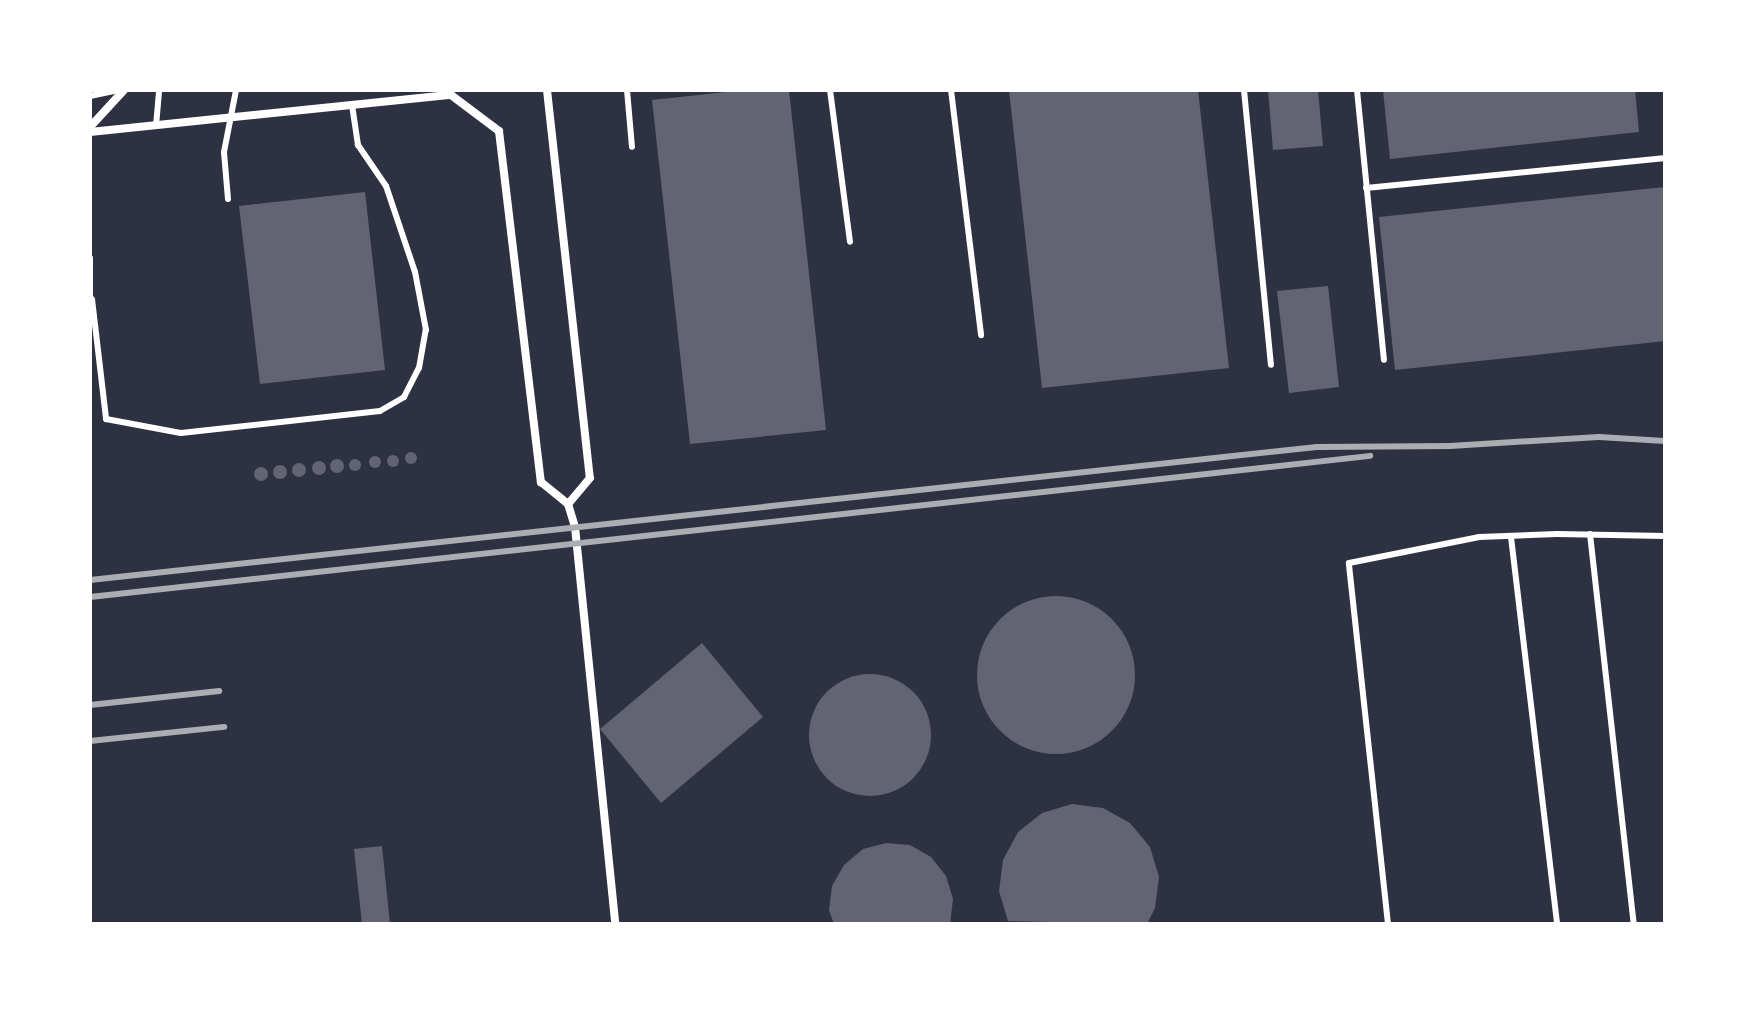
<!DOCTYPE html>
<html>
<head>
<meta charset="utf-8">
<style>
	body { margin:0 }
	#map { position:relative; width:1755px; height:1014px; overflow:hidden; background:#2d3142; font-family:"Space Grotesk",sans-serif }
	div>[style] { position:absolute }
	[style*='--x'] { left:calc(var(--x)*1px); top:calc(var(--y)*1px); width:calc(var(--w)*1px); rotate:calc(var(--a)*1deg) }
	.building>* { inset:0; background:#626471 }
	.round { border-radius:50% }
	.service>* { height:6px; margin:-3px; padding:0 3px; transform-origin:3px; border-radius:3px; background:#fff }
	.minor>* { height:8px; margin:-4px; padding:0 4px; transform-origin:4px; border-radius:4px; background:#fff }
	.rail>* { height:6px; margin:-3px; padding:0 3px; transform-origin:3px; border-radius:3px; background:#abadb3 }
	span { translate:-50% -50%; white-space:nowrap; text-align:center; line-height:1.15; -webkit-text-stroke:7px #fff; paint-order:stroke }
	.frame { position:absolute; inset:0; border:92px solid #fff; pointer-events:none }
</style>
</head>
<body>
<div id="map">
	<div class="building">
		<i style="clip-path:polygon(744px 90px,789px 90px,826px 430px,690px 444px,652px 100px)"></i>
		<i style="clip-path:polygon(1009px 90px,1198px 90px,1229px 368px,1042px 388px)"></i>
		<i style="clip-path:polygon(1268px 90px,1318px 90px,1323px 146px,1273px 150px)"></i>
		<i style="clip-path:polygon(1383px 90px,1635px 90px,1639px 132px,1390px 159px)"></i>
		<i style="clip-path:polygon(1665px 187px,1665px 341px,1395px 370px,1379px 217px)"></i>
		<i style="clip-path:polygon(365px 192px,385px 370px,260px 384px,239px 206px)"></i>
		<i style="clip-path:polygon(1328px 286px,1339px 387px,1289px 393px,1277px 291px)"></i>
		<i class="round" style="left:405px;top:452px;width:12px;height:12px"></i>
		<i class="round" style="left:387px;top:455px;width:12px;height:12px"></i>
		<i class="round" style="left:369px;top:456px;width:12px;height:12px"></i>
		<i class="round" style="left:349px;top:459px;width:12px;height:12px"></i>
		<i class="round" style="left:330px;top:459px;width:14px;height:14px"></i>
		<i class="round" style="left:312px;top:461px;width:14px;height:14px"></i>
		<i class="round" style="left:292px;top:463px;width:14px;height:14px"></i>
		<i class="round" style="left:273px;top:465px;width:14px;height:14px"></i>
		<i class="round" style="left:254px;top:467px;width:14px;height:14px"></i>
		<i class="round" style="left:977px;top:596px;width:158px;height:158px"></i>
		<i style="clip-path:polygon(702px 643px,763px 717px,661px 803px,600px 729px)"></i>
		<i class="round" style="left:809px;top:674px;width:122px;height:122px"></i>
		<i style="clip-path:polygon(1072px 804px,1103px 808px,1130px 823px,1150px 847px,1159px 877px,1155px 908px,1147px 924px,1008px 921px,999px 891px,1003px 860px,1018px 832px,1042px 813px)"></i>
		<i style="clip-path:polygon(886px 843px,910px 845px,931px 857px,946px 876px,953px 899px,950px 924px,834px 924px,829px 910px,832px 886px,844px 865px,863px 849px)"></i>
		<i style="clip-path:polygon(382px 846px,390px 924px,362px 924px,354px 849px)"></i>
	</div>
	<div class="service">
		<i style="--x:627;--y:90;--w:57;--a:85"></i>
		<i style="--x:830;--y:90;--w:153;--a:82.5"></i>
		<i style="--x:951;--y:90;--w:247;--a:83"></i>
		<i style="--x:1244;--y:90;--w:276;--a:84.4"></i>
		<i style="--x:1357;--y:90;--w:271;--a:84.3"></i>
		<i style="--x:90;--y:96;--w:29;--a:-12"></i>
		<i style="--x:156;--y:126;--w:36;--a:-85"></i>
		<i style="--x:1366;--y:188;--w:301;--a:-5.7"></i>
		<i style="--x:228;--y:199;--w:47;--a:-94.9"></i>
		<i style="--x:224;--y:152;--w:63;--a:-79"></i>
		<i style="--x:90;--y:258;--w:41;--a:90"></i>
		<i style="--x:92;--y:299;--w:121;--a:83.3"></i>
		<i style="--x:106;--y:419;--w:76;--a:10.6"></i>
		<i style="--x:181;--y:433;--w:200;--a:-6.3"></i>
		<i style="--x:380;--y:411;--w:28;--a:-30"></i>
		<i style="--x:404;--y:397;--w:33;--a:-63"></i>
		<i style="--x:419;--y:368;--w:39;--a:-80"></i>
		<i style="--x:426;--y:330;--w:59;--a:-100.7"></i>
		<i style="--x:415;--y:272;--w:91;--a:-108.6"></i>
		<i style="--x:386;--y:186;--w:50;--a:-124.3"></i>
		<i style="--x:358;--y:145;--w:40;--a:-98.5"></i>
		<i style="--x:1590;--y:534;--w:392;--a:83.6"></i>
		<i style="--x:1511;--y:537;--w:390;--a:83.2"></i>
		<i style="--x:1388;--y:924;--w:363;--a:-96.2"></i>
		<i style="--x:1349;--y:563;--w:133;--a:-11.3"></i>
		<i style="--x:1479;--y:537;--w:78;--a:-2.2"></i>
		<i style="--x:1557;--y:534;--w:108;--a:1.1"></i>
	</div>
	<div class="minor">
		<i style="--x:547;--y:90;--w:390;--a:83.7"></i>
		<i style="--x:590;--y:478;--w:34;--a:130"></i>
		<i style="--x:568;--y:504;--w:24;--a:73"></i>
		<i style="--x:575;--y:527;--w:399;--a:84.2"></i>
		<i style="--x:90;--y:127;--w:50;--a:-47.4"></i>
		<i style="--x:90;--y:132;--w:363;--a:-5.9"></i>
		<i style="--x:451;--y:95;--w:60;--a:36.9"></i>
		<i style="--x:499;--y:131;--w:354;--a:83.2"></i>
		<i style="--x:541;--y:482;--w:35;--a:39"></i>
	</div>
	<div class="rail">
		<i style="--x:90;--y:580;--w:1234;--a:-6.19"></i>
		<i style="--x:1317;--y:447;--w:133;--a:-0.4"></i>
		<i style="--x:1450;--y:446;--w:149;--a:-3.5"></i>
		<i style="--x:1599;--y:437;--w:66;--a:3.5"></i>
		<i style="--x:90;--y:597;--w:1288;--a:-6.29"></i>
		<i style="--x:90;--y:705;--w:130;--a:-6.2"></i>
		<i style="--x:90;--y:741;--w:135;--a:-6"></i>
	</div>
	<div class="frame"></div>
</div>
</body>
</html>
